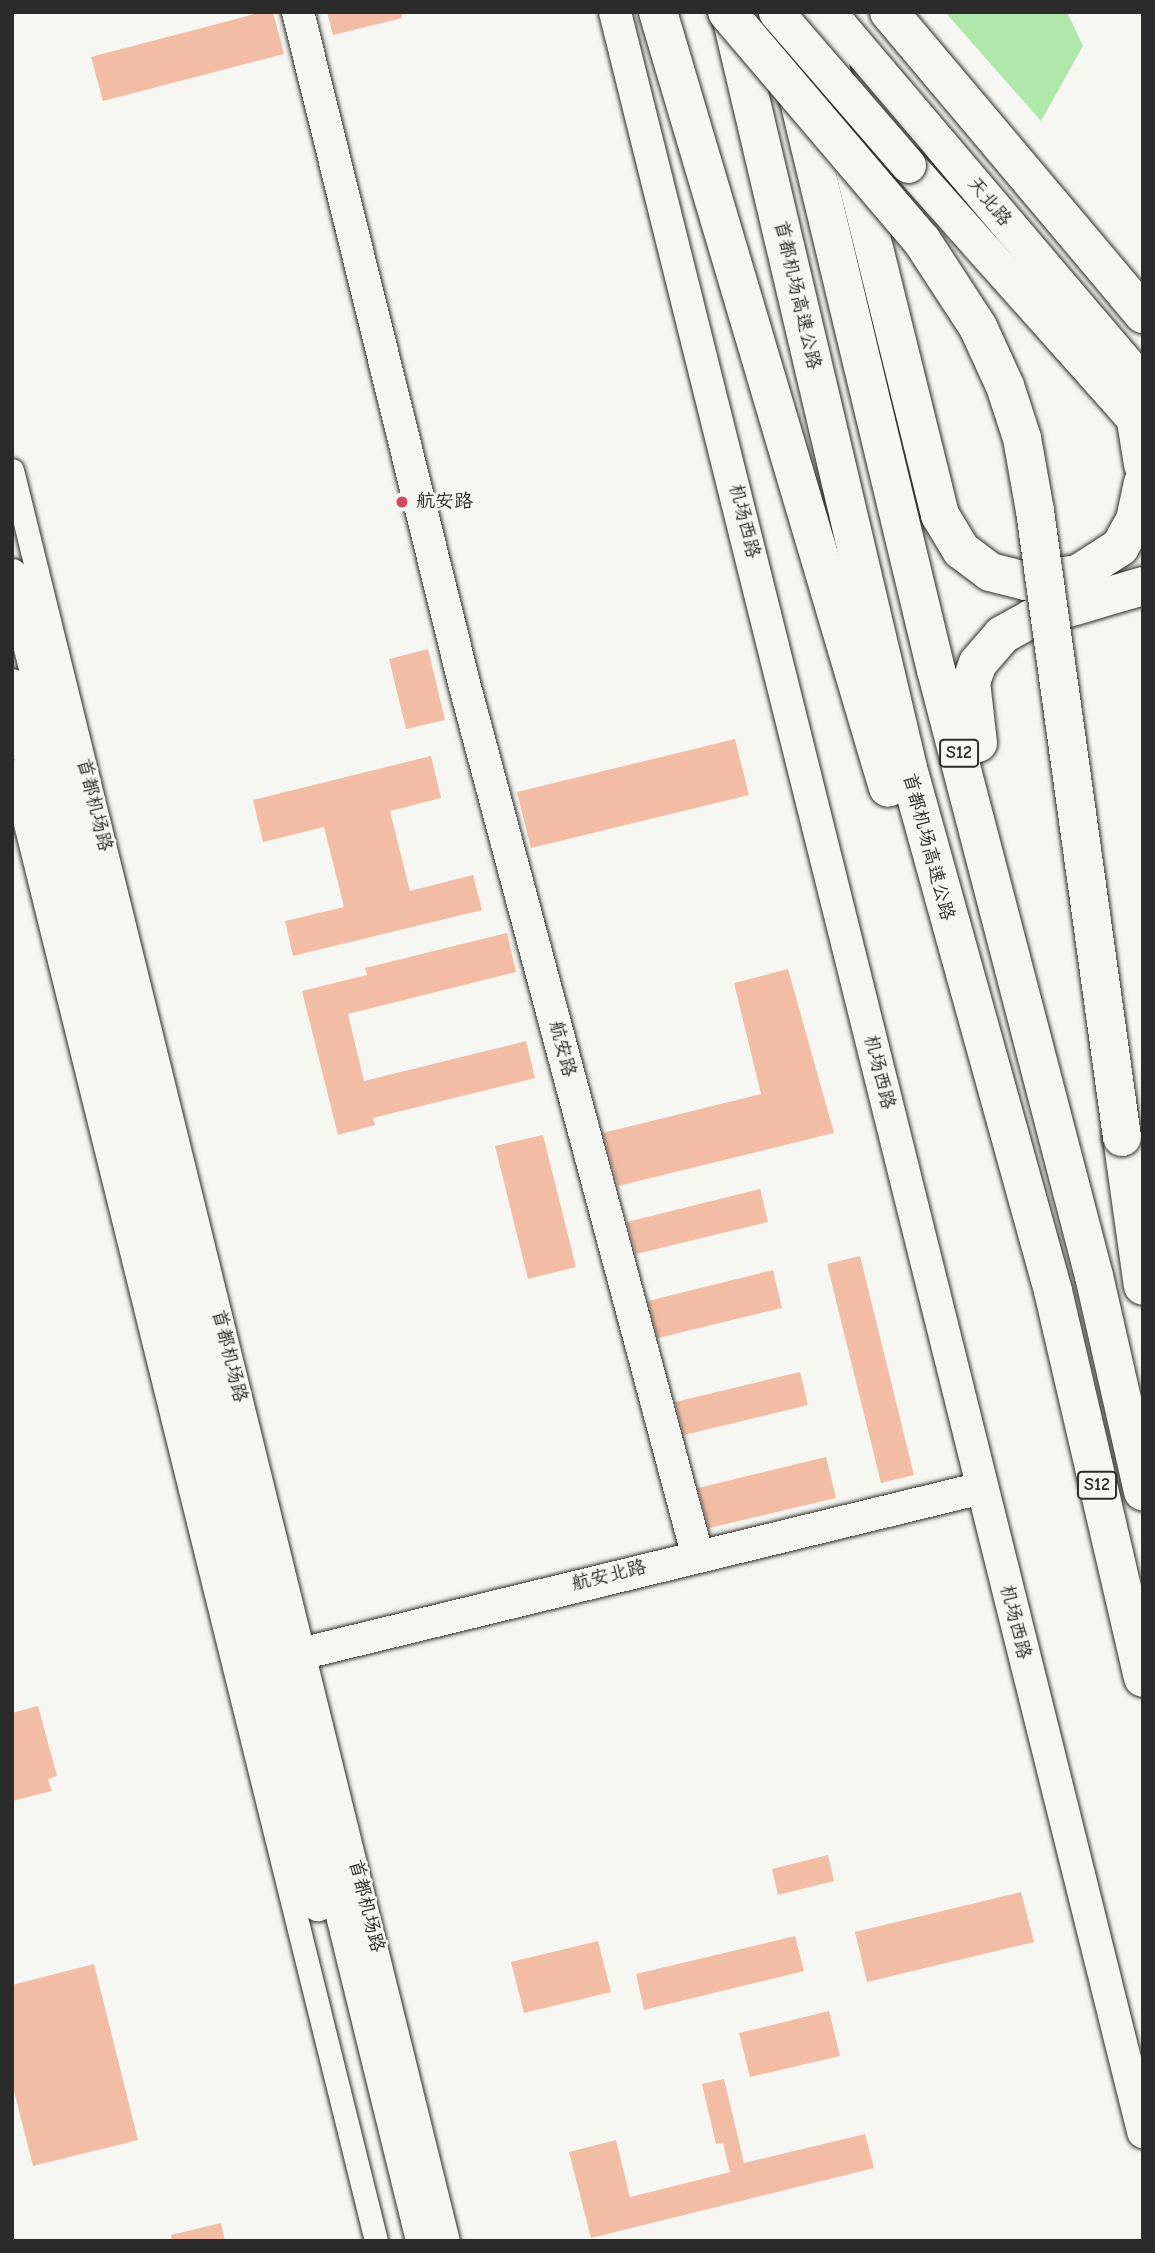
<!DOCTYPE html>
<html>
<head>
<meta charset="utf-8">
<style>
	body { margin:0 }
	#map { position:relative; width:1155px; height:2253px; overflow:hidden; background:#f6f6f2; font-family:"Comic Neue","LXGW WenKai TC",sans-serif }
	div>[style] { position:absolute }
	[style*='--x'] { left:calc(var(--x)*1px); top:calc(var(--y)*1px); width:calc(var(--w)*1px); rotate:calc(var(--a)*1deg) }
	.green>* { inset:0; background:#b0e7ab }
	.building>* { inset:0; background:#f2bda4 }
	.roads { filter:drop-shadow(0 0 2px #2b2b2b) drop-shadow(0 0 2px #2b2b2b) }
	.street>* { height:23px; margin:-11.5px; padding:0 11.5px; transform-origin:11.5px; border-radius:11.5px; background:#f6f6f2 }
	.secondary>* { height:32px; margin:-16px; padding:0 16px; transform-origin:16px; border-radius:16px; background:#f6f6f2 }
	.primary>* { height:35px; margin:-17.5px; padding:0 17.5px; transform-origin:17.5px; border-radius:17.5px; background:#f6f6f2 }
	.highway>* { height:38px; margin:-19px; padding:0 19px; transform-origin:19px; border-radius:19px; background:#f6f6f2 }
	.bridges { filter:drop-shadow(0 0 2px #2b2b2b) drop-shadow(0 0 2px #2b2b2b) }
	.primary-bridge>* { height:35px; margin:-17.5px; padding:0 17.5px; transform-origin:17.5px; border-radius:17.5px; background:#f6f6f2 }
	.highway-bridge>* { height:38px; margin:-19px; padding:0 19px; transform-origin:19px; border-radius:19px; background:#f6f6f2 }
	.dots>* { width:19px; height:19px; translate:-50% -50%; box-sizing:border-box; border:4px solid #f6f6f2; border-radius:50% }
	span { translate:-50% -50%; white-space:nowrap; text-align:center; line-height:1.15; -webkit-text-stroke:5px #f6f6f2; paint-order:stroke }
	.shield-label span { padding:2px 5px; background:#f6f6f2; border:2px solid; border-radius:5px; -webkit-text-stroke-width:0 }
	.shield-label { font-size:18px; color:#2b2b2b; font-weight:700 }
	.street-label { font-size:19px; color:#2b2b2b }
	.poi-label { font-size:19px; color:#2b2b2b }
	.left { translate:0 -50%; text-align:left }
	.frame { position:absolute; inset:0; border:14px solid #2b2b2b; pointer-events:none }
</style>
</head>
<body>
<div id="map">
	<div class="green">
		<i style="clip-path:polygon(945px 12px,1067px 12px,1083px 46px,1041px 121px)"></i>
	</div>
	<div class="building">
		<i style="clip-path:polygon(263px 12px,273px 12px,284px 54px,103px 101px,91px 57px)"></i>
		<i style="clip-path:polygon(327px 12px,402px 12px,402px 18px,333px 35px)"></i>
		<i style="clip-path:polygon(428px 649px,445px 720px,406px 729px,389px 659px)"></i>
		<i style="clip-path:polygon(735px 739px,749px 795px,531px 848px,517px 792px)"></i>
		<i style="clip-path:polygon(431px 756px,441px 798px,390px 811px,410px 891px,473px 875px,482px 910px,293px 956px,285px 921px,344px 907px,324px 827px,263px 842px,253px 800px)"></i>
		<i style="clip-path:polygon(507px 933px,516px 972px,348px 1014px,364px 1081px,526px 1041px,535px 1078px,373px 1118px,375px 1125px,338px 1135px,302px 991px,367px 975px,365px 968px)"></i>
		<i style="clip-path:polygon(788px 969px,834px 1133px,618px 1186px,603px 1133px,761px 1094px,734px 983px)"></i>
		<i style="clip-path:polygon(543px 1135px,576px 1267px,528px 1279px,495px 1146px)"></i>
		<i style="clip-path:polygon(760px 1189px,768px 1222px,636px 1254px,627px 1222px)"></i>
		<i style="clip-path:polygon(860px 1256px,914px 1475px,881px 1483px,827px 1264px)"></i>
		<i style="clip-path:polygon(773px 1270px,782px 1308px,658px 1338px,648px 1301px)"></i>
		<i style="clip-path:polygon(800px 1372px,808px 1405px,684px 1435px,675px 1402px)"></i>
		<i style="clip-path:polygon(826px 1457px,836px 1498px,709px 1528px,698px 1488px)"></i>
		<i style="clip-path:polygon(38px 1706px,57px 1776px,48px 1779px,52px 1791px,12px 1801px,12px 1713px)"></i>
		<i style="clip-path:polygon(828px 1855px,834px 1881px,778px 1895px,772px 1869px)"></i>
		<i style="clip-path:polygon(1021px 1892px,1034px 1942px,867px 1982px,855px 1932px)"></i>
		<i style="clip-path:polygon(795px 1936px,804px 1971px,644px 2010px,636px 1974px)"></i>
		<i style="clip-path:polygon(598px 1941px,611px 1992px,524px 2013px,511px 1962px)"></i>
		<i style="clip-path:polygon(94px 1964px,138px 2140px,33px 2166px,12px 2083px,12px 1985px)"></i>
		<i style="clip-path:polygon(829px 2011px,840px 2056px,750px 2077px,739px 2033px)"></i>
		<i style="clip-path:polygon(724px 2079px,744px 2163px,865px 2134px,874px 2168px,591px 2238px,569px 2152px,616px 2140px,630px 2197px,730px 2172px,723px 2143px,716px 2144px,702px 2084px)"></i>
		<i style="clip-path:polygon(221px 2223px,225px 2241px,172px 2241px,171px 2235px)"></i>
	</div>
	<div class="roads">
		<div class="street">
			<i style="--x:12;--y:470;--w:1824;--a:76.17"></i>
			<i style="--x:12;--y:771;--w:1514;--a:76.09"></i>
		</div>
		<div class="secondary">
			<i style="--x:298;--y:12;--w:691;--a:76.1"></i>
			<i style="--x:464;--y:683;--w:902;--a:75.02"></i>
			<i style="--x:615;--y:12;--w:2185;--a:76.01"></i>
			<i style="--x:12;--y:575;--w:1716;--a:76.17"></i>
			<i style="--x:12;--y:685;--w:1258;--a:75.92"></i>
			<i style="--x:259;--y:1664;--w:744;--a:-13.68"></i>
		</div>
		<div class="primary">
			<i style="--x:828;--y:12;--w:487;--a:49.7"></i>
			<i style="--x:908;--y:165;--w:353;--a:48.3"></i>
		</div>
		<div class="highway">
			<i style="--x:658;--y:12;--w:809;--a:73.49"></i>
			<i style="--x:730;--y:12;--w:777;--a:76.75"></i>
			<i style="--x:908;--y:768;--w:543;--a:74.5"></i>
			<i style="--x:1053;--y:1291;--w:397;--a:76.9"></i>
			<i style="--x:818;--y:12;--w:82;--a:77.3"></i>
			<i style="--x:889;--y:12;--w:395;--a:49.9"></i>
			<i style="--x:795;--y:84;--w:603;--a:76.47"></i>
			<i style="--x:936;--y:670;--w:626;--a:75.39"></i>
			<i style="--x:1094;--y:1276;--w:221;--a:77.2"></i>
			<i style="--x:849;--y:147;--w:379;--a:76.1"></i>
			<i style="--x:940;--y:515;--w:41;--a:59"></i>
			<i style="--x:961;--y:550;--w:36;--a:37"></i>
			<i style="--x:990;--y:572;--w:36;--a:14"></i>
			<i style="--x:1025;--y:581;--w:53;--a:-7.5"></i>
			<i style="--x:1078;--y:574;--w:50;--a:-32.7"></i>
			<i style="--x:1120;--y:547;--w:31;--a:-61"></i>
			<i style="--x:1135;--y:520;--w:38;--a:-78"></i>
			<i style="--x:1136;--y:421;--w:44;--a:80.8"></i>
			<i style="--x:978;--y:743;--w:61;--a:-96.5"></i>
			<i style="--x:971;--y:682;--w:20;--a:-70"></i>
			<i style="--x:978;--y:663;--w:37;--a:-49"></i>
			<i style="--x:1002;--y:635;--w:33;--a:-29"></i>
			<i style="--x:1031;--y:619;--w:117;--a:-16.4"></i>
			<i style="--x:1122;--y:1137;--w:150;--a:82"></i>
		</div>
	</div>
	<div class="bridges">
		<div class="primary-bridge">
			<i style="--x:776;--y:12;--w:202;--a:49.2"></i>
		</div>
		<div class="highway-bridge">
			<i style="--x:727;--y:12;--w:301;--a:49.6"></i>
			<i style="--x:922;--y:241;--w:103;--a:56.9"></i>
			<i style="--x:978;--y:327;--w:65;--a:65.4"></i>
			<i style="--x:1005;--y:386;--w:55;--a:71.9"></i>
			<i style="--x:1022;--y:438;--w:74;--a:79.9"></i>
			<i style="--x:1035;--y:511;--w:632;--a:82.09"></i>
		</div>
	</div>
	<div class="dots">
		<i style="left:402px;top:502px;background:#d1495b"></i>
	</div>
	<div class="shield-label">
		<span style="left:959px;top:753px">S12</span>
		<span style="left:1097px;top:1485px">S12</span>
	</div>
	<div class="street-label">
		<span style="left:989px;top:202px;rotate:50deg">天北路</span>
		<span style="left:797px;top:295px;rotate:77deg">首都机场高速公路</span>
		<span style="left:744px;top:521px;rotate:76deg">机场西路</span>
		<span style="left:94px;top:805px;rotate:76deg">首都机场路</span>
		<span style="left:928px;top:847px;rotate:75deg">首都机场高速公路</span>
		<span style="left:562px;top:1049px;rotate:75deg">航安路</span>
		<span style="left:879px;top:1072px;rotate:76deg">机场西路</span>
		<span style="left:229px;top:1356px;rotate:76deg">首都机场路</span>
		<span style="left:609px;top:1576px;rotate:-14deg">航安北路</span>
		<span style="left:1015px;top:1622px;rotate:76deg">机场西路</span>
		<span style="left:366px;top:1906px;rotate:76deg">首都机场路</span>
	</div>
	<div class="poi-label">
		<span class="left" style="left:416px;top:502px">航安路</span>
	</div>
	<div class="frame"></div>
</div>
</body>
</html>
